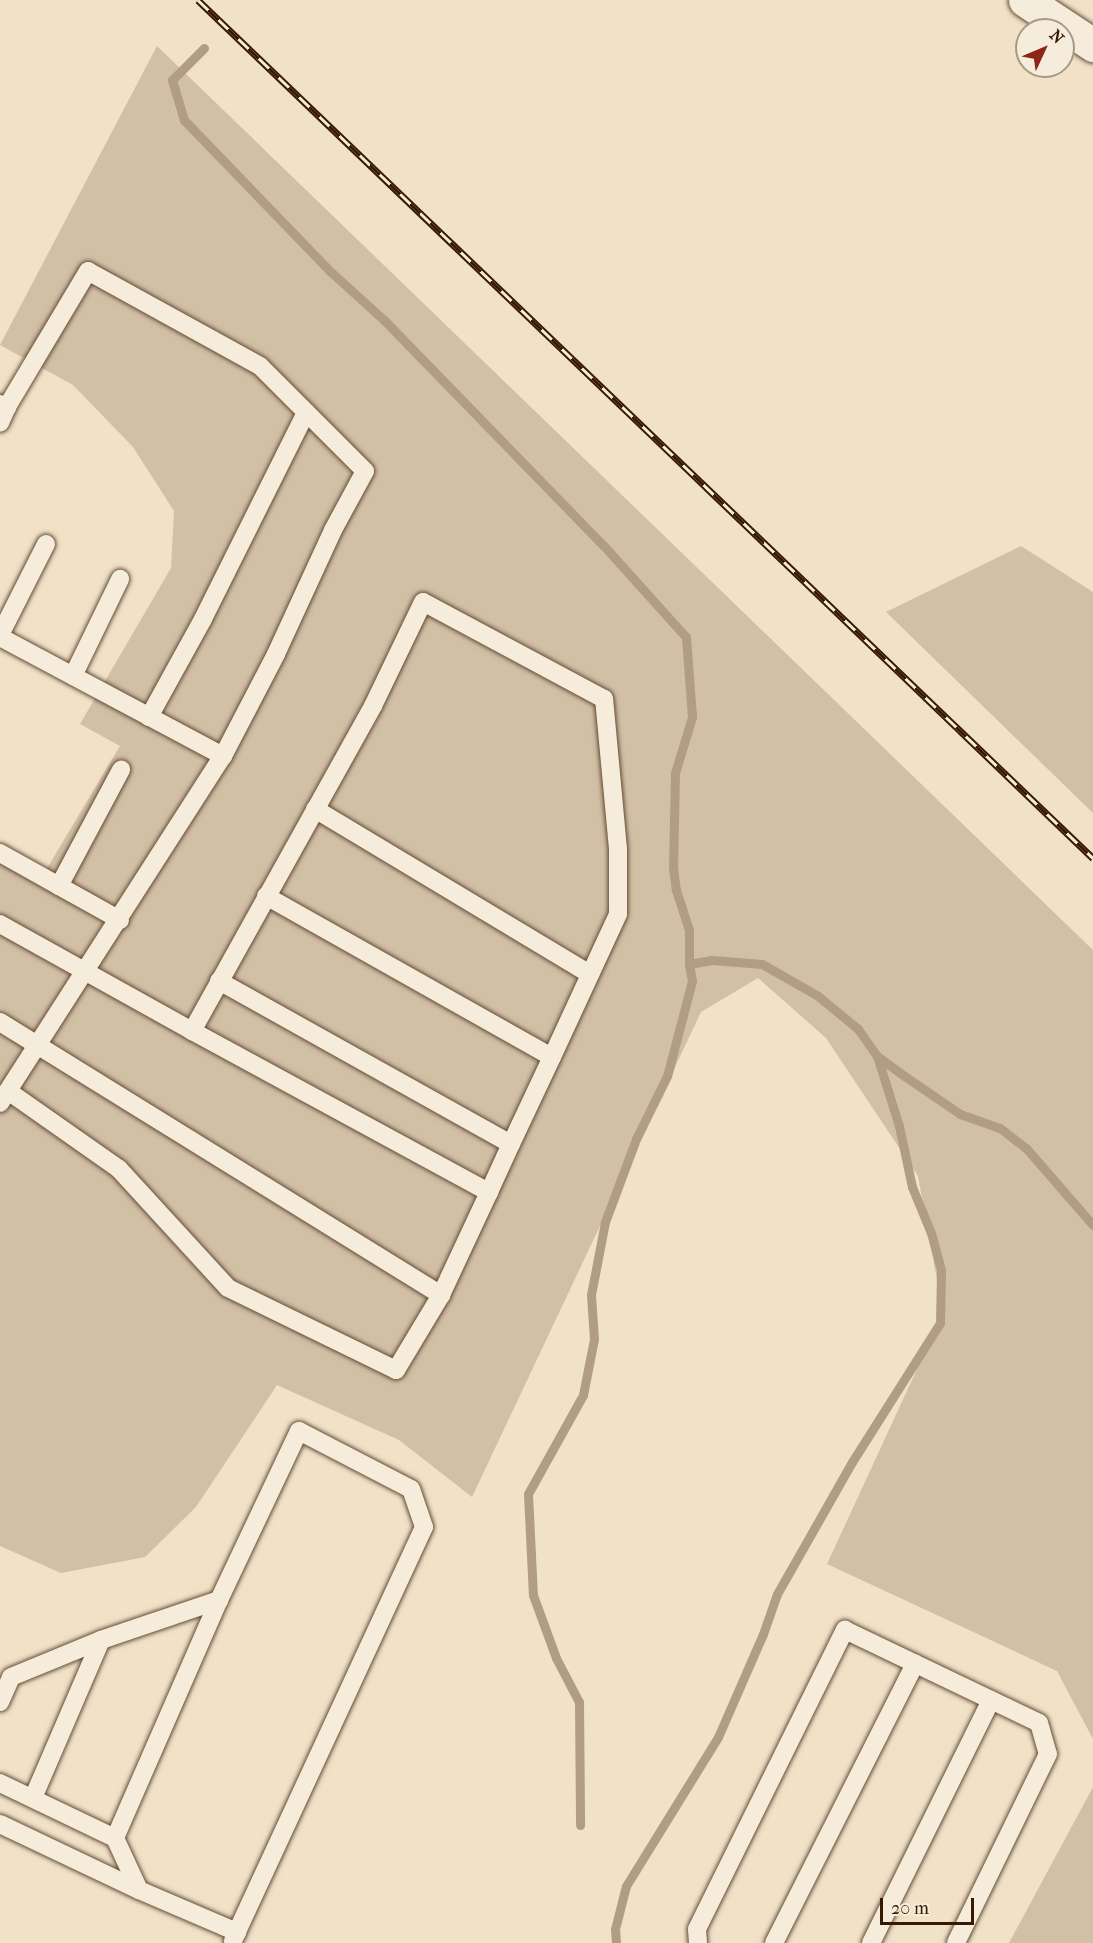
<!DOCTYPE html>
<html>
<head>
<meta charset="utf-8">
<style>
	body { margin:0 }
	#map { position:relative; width:1093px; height:1943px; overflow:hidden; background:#f0e1c7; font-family:"IM FELL French Canon",serif }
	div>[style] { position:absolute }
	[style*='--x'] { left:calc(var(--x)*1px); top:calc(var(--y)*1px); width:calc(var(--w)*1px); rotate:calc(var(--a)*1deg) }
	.green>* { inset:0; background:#d1bfa6 }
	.stream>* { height:9px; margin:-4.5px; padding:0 4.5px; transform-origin:4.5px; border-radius:4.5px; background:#b19d84 }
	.roads { filter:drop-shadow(0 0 2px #664c34) drop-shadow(0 0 2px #664c34) }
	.lane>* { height:18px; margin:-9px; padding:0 9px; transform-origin:9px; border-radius:9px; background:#f5ecdb }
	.street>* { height:33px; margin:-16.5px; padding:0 16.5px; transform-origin:16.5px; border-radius:16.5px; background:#f5ecdb }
	.rail>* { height:7px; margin-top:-3.5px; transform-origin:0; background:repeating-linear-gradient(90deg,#f5ecdb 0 14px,#381a03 0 28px); box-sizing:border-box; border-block:2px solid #381a03 }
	span { translate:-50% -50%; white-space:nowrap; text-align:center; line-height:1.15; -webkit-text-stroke:6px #f5ecdb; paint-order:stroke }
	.north { position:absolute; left:1015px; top:18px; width:60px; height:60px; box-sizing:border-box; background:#f5ecdb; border:2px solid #a99885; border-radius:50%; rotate:46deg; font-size:16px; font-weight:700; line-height:24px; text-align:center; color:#381a03 }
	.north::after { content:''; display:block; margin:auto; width:21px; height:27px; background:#8f2418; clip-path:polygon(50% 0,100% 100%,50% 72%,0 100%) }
	.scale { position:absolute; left:880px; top:1898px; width:94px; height:27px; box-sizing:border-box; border:3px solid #381a03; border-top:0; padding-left:8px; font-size:18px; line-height:21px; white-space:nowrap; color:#381a03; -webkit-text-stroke:4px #f5ecdb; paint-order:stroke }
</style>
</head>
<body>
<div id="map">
	<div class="green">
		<i style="clip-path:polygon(157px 46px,1093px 950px,1093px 1739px,1057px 1671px,827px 1564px,943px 1313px,918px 1176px,826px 1038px,758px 978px,701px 1012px,472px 1497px,399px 1440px,277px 1385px,196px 1507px,145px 1557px,61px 1573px,0 1546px,0 847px,46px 870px,120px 746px,80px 724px,171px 568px,174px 511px,133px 447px,73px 385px,0 345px)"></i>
		<i style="clip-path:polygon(1021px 546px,1093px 592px,1093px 813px,886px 612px)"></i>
		<i style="clip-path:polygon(1093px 1787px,1093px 1943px,1009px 1943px)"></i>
	</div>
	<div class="stream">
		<i style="--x:204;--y:48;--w:45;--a:135"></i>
		<i style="--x:172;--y:80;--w:42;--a:73.3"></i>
		<i style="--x:184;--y:120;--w:211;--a:46"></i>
		<i style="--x:331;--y:272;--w:72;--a:42.2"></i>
		<i style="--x:384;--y:320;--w:315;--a:45.8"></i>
		<i style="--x:604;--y:546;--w:122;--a:48"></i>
		<i style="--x:686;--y:637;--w:80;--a:85.7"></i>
		<i style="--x:692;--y:717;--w:59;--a:106.9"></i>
		<i style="--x:675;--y:773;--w:94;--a:91.2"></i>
		<i style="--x:673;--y:867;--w:23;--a:83"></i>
		<i style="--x:676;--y:890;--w:42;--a:72"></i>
		<i style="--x:689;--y:930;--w:34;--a:90"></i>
		<i style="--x:689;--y:964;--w:17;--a:80"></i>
		<i style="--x:692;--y:981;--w:98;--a:104.7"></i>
		<i style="--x:667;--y:1076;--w:70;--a:116.2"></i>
		<i style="--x:636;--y:1139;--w:89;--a:110.5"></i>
		<i style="--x:605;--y:1222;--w:74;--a:100.9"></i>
		<i style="--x:591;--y:1295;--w:44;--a:86.1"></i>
		<i style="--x:594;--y:1339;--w:57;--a:101.1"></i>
		<i style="--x:583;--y:1395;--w:113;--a:119.1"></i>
		<i style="--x:528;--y:1494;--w:101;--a:87.2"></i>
		<i style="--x:533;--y:1595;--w:67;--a:69.9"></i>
		<i style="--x:556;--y:1658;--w:50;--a:62.4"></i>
		<i style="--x:579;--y:1702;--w:123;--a:89.5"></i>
		<i style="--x:689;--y:964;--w:23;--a:-10"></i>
		<i style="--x:712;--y:960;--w:50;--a:4.6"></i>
		<i style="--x:762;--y:964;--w:64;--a:29.7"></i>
		<i style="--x:818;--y:996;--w:52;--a:39.5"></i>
		<i style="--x:858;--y:1029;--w:33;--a:55"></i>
		<i style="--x:877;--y:1056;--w:29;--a:36"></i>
		<i style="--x:900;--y:1073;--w:73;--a:34.3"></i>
		<i style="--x:960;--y:1114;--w:42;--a:19.3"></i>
		<i style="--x:1000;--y:1128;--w:33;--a:38"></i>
		<i style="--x:1026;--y:1148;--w:102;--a:49"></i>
		<i style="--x:616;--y:1943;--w:14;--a:-94"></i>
		<i style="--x:615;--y:1929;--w:44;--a:-75.7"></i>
		<i style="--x:626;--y:1886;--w:175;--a:-58.3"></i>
		<i style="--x:718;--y:1737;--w:112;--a:-66.4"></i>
		<i style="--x:763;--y:1634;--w:42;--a:-70.7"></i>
		<i style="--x:777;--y:1594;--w:152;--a:-60.4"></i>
		<i style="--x:852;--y:1462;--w:165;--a:-57.7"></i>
		<i style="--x:940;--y:1323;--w:53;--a:-88.9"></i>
		<i style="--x:941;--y:1270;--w:38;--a:-105"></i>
		<i style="--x:931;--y:1233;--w:50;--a:-112.4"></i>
		<i style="--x:912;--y:1187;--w:62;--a:-102"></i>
		<i style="--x:899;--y:1126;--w:73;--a:-107.4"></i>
	</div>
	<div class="roads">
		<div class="lane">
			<i style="--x:0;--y:404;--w:8;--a:23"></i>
			<i style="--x:7;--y:407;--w:17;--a:114"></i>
			<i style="--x:0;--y:635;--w:102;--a:-63.2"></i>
			<i style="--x:0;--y:637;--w:253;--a:28.1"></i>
			<i style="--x:223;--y:756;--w:115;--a:-62.5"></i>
			<i style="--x:276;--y:654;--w:136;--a:-65.3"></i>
			<i style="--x:333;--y:530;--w:67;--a:-61.5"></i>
			<i style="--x:365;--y:471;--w:148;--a:-135"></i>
			<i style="--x:260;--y:366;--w:196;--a:-151.1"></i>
			<i style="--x:88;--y:271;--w:158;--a:120.8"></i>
			<i style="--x:73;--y:676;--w:108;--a:-64.1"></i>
			<i style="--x:149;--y:717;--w:112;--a:-61.1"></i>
			<i style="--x:203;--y:619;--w:231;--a:-63.5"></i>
			<i style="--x:315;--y:809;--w:321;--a:31"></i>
			<i style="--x:0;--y:853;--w:68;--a:29.2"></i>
			<i style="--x:266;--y:896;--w:328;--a:29.4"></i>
			<i style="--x:120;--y:920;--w:70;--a:-150.9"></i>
			<i style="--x:59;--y:886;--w:132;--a:-61.9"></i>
			<i style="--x:0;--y:924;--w:220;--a:29.1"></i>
			<i style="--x:219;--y:981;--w:334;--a:29.2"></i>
			<i style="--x:0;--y:1022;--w:519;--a:31.76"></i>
			<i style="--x:441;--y:1295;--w:114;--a:-65"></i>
			<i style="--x:489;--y:1192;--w:53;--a:-65.4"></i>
			<i style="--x:511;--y:1144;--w:96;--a:-64.8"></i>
			<i style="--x:552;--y:1057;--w:157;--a:-65.2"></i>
			<i style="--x:618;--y:914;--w:65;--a:-90"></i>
			<i style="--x:618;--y:849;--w:151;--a:-95.3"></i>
			<i style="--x:604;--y:699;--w:205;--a:-151.8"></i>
			<i style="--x:423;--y:602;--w:115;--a:115.7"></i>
			<i style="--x:373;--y:706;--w:372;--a:119.1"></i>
			<i style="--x:192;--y:1031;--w:338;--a:28.5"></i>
			<i style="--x:8;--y:1091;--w:136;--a:35.1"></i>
			<i style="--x:119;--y:1169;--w:161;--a:47.5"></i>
			<i style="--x:228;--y:1288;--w:187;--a:26"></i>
			<i style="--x:396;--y:1370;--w:87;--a:-59"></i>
			<i style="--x:0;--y:1103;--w:412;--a:-57.3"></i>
			<i style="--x:0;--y:1702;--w:27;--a:-66"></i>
			<i style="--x:11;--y:1677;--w:97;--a:-22.3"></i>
			<i style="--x:101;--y:1640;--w:125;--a:-18.7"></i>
			<i style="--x:219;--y:1600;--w:187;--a:-64.7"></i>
			<i style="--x:299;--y:1431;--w:126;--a:27.4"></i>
			<i style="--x:411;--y:1489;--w:40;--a:71.1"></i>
			<i style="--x:424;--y:1527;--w:446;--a:114.8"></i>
			<i style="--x:0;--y:1783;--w:127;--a:25.6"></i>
			<i style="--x:115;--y:1838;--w:260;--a:-66.4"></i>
			<i style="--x:33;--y:1798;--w:172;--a:-66.7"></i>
			<i style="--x:0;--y:1824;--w:154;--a:25.4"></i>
			<i style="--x:139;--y:1890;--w:107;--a:23.2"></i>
			<i style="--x:237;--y:1932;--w:10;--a:114"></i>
			<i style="--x:115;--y:1838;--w:57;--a:65.2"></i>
			<i style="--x:698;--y:1943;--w:14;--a:-94"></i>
			<i style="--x:697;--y:1929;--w:334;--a:-63.7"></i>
			<i style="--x:845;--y:1630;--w:215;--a:25.6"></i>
			<i style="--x:1039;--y:1723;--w:32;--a:74"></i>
			<i style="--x:1048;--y:1754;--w:210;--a:116"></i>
			<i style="--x:774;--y:1943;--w:313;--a:-63.2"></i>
			<i style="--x:871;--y:1943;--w:271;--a:-63.7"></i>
		</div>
		<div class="street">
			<i style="--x:1025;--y:0;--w:82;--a:33.5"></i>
		</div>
	</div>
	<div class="rail">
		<i style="--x:198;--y:0;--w:1240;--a:43.79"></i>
	</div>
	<div class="north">N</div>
	<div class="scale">20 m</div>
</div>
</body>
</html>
